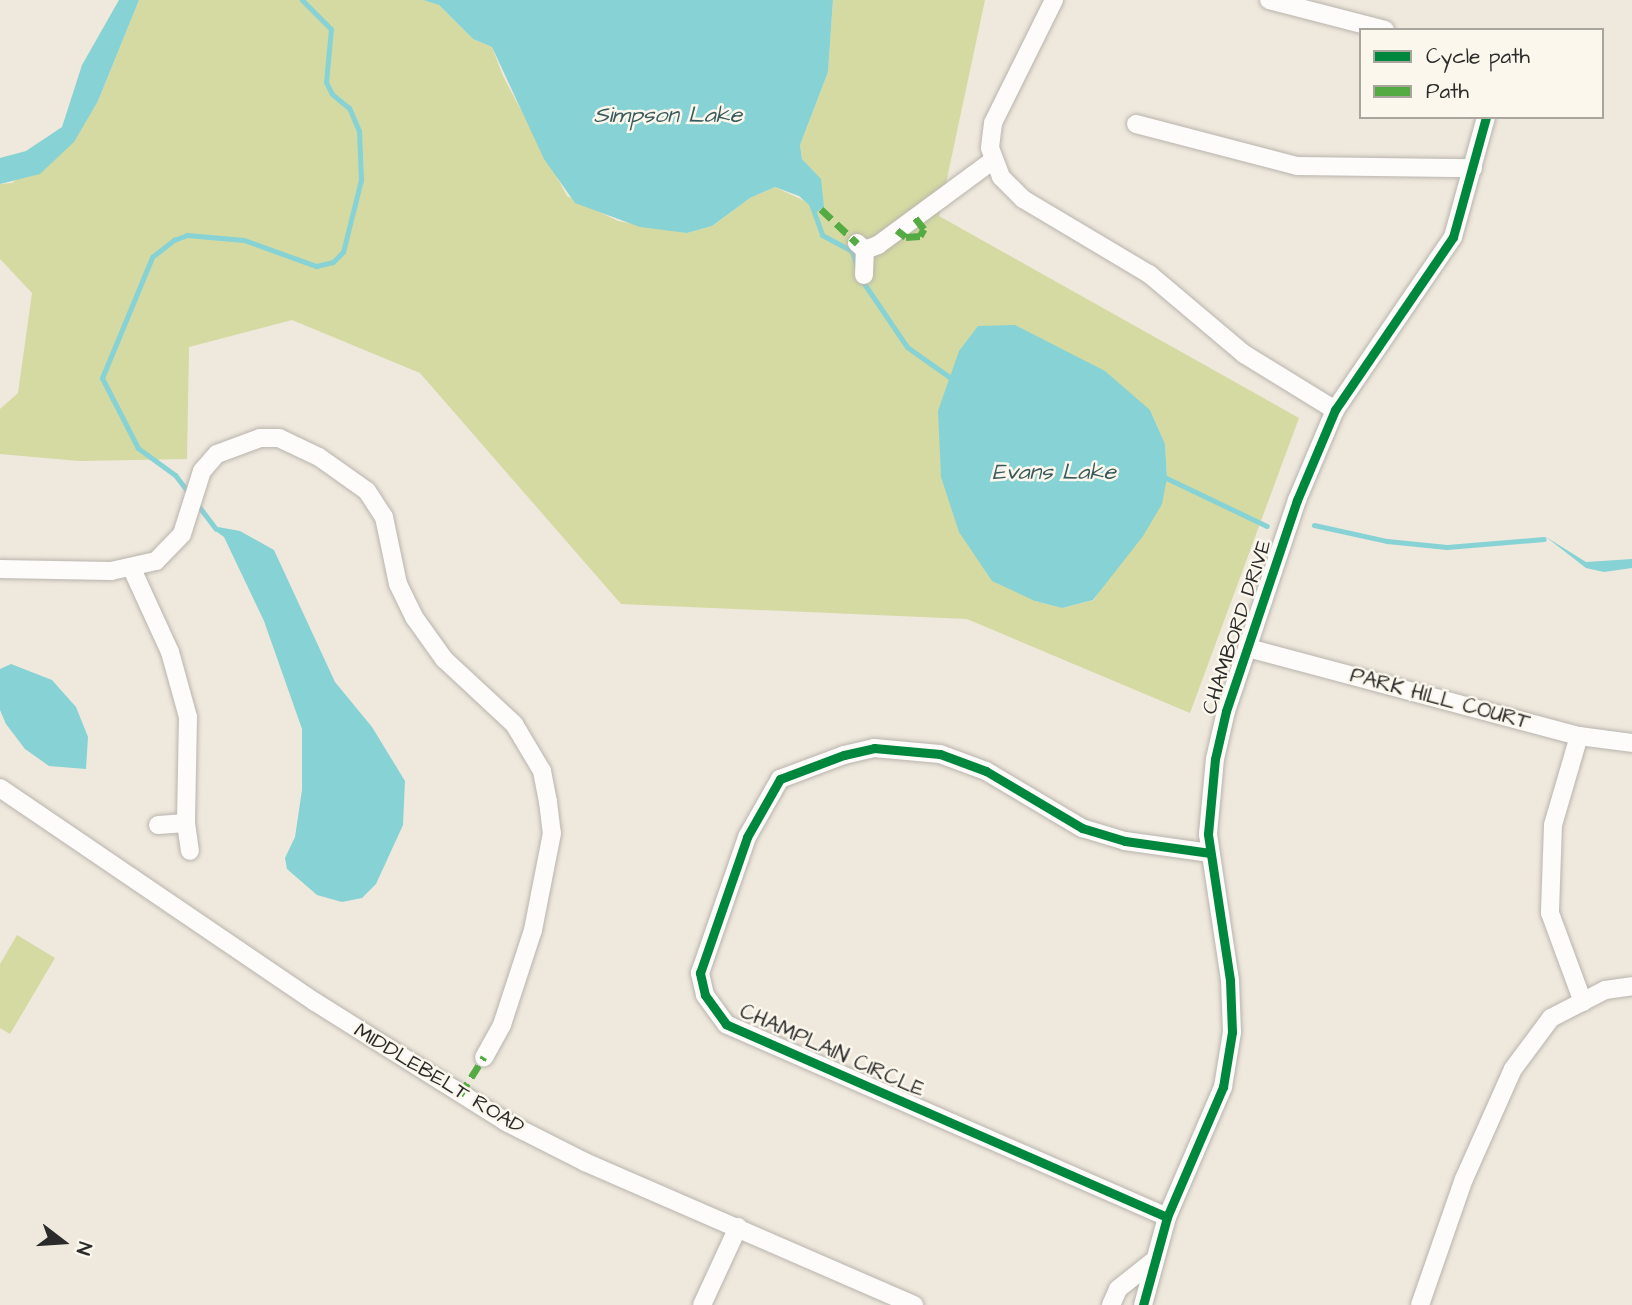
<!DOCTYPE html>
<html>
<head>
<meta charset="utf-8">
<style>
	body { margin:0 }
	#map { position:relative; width:1632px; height:1305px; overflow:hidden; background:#efe8dd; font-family:"Architects Daughter",sans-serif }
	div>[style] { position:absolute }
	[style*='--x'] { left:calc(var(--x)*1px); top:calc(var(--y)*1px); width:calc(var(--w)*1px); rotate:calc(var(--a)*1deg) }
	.green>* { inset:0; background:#d4daa2 }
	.water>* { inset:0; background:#87d2d5 }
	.stream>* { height:5px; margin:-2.5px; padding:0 2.5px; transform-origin:2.5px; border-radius:2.5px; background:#87d2d5 }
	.roads { filter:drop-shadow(0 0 2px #b8b4ad) drop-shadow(0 0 2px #b8b4ad) }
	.minor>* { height:18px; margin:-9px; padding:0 9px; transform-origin:9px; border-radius:9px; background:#fdfcfa }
	.quiet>* { height:7px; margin-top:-3.5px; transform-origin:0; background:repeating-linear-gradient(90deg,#54ab44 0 14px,transparent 0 21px) }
	.cycleway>* { height:9px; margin:-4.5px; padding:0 4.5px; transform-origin:4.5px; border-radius:4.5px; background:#00873e }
	span { translate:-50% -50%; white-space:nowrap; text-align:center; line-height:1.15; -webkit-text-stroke:5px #fbf7ec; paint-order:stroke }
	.street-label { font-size:21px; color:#2b2b2b }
	.water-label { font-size:23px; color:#395a5d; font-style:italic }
	.legend { position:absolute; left:1359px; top:28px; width:245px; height:91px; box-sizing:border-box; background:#fbf7ec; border:2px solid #a8a59f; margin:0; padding:9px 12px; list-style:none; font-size:21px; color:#2b2b2b }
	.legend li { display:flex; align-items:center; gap:14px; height:35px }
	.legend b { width:35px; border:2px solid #a8a59f }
	.north { position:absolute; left:28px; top:1207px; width:70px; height:70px; -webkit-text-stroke:5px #fbf7ec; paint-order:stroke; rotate:107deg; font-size:19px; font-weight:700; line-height:28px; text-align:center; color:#2b2b2b }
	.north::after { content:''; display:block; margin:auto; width:24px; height:32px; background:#2b2b2b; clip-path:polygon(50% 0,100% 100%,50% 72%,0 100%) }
</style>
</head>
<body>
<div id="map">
	<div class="green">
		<i style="clip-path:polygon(evenodd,139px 0,423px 0,439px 5px,473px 39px,492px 47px,503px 76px,567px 196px,618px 221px,687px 233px,712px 226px,750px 198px,775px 187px,811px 204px,821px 180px,802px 159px,800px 145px,828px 72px,833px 0,985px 0,939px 216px,1299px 418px,1190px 713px,967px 619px,621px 604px,420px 373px,292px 320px,189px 347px,187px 459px,79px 461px,0 454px,0 409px,18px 393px,32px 293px,0 259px,0 184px,12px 183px,81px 127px,98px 101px,139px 0,1150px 410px,1165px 444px,1167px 478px,1094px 600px,1062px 608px,1035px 601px,1150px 410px)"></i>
		<i style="clip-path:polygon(17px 935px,55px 958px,10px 1034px,0 1028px,0 964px)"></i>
	</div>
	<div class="water">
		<i style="clip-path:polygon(119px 0,139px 0,98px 101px,74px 142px,40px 174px,0 184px,0 158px,26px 151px,62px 127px,82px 65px)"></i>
		<i style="clip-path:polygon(423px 0,833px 0,828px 72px,800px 145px,802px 159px,821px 179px,824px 207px,817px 212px,799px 196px,775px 187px,750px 198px,712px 226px,687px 233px,640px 227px,575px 203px,544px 159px,492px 47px,473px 39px,439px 5px)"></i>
		<i style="clip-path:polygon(1015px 325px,1105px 371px,1150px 410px,1165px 444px,1167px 478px,1162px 504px,1143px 536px,1093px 600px,1062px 608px,1035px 601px,992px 581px,959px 532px,941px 477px,938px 411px,959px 351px,978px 326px)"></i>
		<i style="clip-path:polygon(218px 527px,240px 531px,274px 550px,335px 682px,372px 727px,405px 781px,403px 825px,376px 884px,362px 898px,342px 902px,317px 895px,287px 869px,285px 858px,295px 837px,302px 790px,302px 729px,264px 621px,224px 537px,217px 532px)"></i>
		<i style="clip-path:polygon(1546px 537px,1586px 562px,1632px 559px,1632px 568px,1604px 572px,1586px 568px)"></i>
		<i style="clip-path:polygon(11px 664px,52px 680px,76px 707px,88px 737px,86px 769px,49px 766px,25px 749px,6px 724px,0 710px,0 669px)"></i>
	</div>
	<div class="stream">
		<i style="--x:811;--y:204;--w:33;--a:70"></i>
		<i style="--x:822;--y:235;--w:34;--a:28"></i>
		<i style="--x:852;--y:251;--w:17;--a:73"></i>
		<i style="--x:861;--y:279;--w:82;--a:55.9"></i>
		<i style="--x:907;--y:347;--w:59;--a:35.3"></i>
		<i style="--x:1162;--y:476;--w:116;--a:25.5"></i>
		<i style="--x:191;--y:496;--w:26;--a:-127"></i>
		<i style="--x:175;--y:475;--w:46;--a:-143.9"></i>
		<i style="--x:138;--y:448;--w:79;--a:-117.2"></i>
		<i style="--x:102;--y:378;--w:131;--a:-67.5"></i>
		<i style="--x:152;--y:257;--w:28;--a:-38"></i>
		<i style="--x:174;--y:240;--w:14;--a:-21"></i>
		<i style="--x:187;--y:235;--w:57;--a:5"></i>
		<i style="--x:244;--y:240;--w:77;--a:19.9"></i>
		<i style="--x:316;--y:266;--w:17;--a:-13"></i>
		<i style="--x:333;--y:262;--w:14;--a:-45"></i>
		<i style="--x:343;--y:252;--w:74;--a:-76"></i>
		<i style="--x:361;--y:180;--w:49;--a:-92.3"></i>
		<i style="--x:359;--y:131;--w:25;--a:-113"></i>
		<i style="--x:349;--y:108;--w:22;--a:-141"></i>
		<i style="--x:332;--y:94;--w:13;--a:-117"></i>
		<i style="--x:326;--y:82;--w:53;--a:-84.6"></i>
		<i style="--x:331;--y:29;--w:41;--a:-135"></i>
		<i style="--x:197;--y:504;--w:31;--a:53"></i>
		<i style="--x:1314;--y:525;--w:75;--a:12.4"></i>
		<i style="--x:1387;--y:541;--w:60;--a:5.7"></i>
		<i style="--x:1447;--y:547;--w:97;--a:-4.7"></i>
	</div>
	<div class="roads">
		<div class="minor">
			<i style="--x:1054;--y:0;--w:137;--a:116.4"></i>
			<i style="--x:993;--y:123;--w:25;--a:97"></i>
			<i style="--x:990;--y:148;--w:31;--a:69"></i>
			<i style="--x:1001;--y:177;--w:31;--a:45"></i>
			<i style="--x:1023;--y:199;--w:147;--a:30.8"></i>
			<i style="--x:1149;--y:274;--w:124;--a:40.1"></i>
			<i style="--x:1244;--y:354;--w:107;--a:31.6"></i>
			<i style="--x:1269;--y:0;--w:120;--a:14.5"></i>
			<i style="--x:1136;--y:124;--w:166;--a:14.6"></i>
			<i style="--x:1297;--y:166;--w:176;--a:0.7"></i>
			<i style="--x:857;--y:243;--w:11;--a:41"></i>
			<i style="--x:865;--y:250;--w:14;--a:-21"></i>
			<i style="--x:878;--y:245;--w:142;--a:-36.4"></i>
			<i style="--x:864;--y:275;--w:25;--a:-88"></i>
			<i style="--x:0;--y:569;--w:111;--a:1"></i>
			<i style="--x:111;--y:571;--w:46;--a:-12.5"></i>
			<i style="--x:156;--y:561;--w:37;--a:-46"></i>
			<i style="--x:182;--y:534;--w:66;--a:-72.4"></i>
			<i style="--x:202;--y:471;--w:23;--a:-49"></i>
			<i style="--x:217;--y:454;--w:46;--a:-20.4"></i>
			<i style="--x:260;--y:438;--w:19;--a:0"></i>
			<i style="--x:279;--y:438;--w:44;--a:25.4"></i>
			<i style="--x:319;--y:457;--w:59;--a:35.3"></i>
			<i style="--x:367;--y:491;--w:31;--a:57"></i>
			<i style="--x:384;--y:517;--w:68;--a:78.2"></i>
			<i style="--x:398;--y:584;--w:37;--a:64"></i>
			<i style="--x:414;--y:617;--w:52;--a:54.5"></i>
			<i style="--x:444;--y:659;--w:96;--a:42.9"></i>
			<i style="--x:514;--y:724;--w:55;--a:59.2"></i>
			<i style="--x:542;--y:771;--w:32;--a:79"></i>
			<i style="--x:548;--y:802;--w:31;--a:83"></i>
			<i style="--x:552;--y:833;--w:99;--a:101.1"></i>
			<i style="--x:533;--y:930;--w:100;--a:108.1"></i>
			<i style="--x:502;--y:1025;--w:37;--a:119"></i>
			<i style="--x:132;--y:569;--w:91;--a:65.4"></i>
			<i style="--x:170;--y:652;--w:67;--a:74.5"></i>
			<i style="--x:188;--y:717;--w:106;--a:91.1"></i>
			<i style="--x:186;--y:823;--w:28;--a:82"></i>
			<i style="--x:1248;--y:648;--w:342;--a:14.9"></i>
			<i style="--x:1579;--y:736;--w:53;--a:7.5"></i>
			<i style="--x:1579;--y:736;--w:93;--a:106.3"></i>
			<i style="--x:1553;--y:825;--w:88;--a:92"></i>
			<i style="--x:1550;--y:913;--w:95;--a:69.7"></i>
			<i style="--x:0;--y:788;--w:381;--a:34.2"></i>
			<i style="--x:315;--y:1002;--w:226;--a:32.1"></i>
			<i style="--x:506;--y:1122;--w:89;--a:26.9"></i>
			<i style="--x:585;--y:1162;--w:359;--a:23.5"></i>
			<i style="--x:158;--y:825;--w:28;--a:-4"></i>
			<i style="--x:1167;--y:1217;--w:481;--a:-156.4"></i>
			<i style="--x:726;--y:1024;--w:36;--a:-126"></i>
			<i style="--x:705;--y:995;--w:23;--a:-103"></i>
			<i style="--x:700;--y:973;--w:144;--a:-70.9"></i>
			<i style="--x:747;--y:837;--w:67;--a:-60.4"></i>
			<i style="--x:780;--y:779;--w:68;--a:-20.6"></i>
			<i style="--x:844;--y:755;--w:31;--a:-13"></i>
			<i style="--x:874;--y:748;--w:66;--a:5.2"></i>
			<i style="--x:940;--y:754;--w:49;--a:20.3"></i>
			<i style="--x:986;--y:771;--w:112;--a:30.7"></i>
			<i style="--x:1082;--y:828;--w:45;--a:16.8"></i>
			<i style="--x:1125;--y:841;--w:86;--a:8"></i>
			<i style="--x:702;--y:1305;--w:86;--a:-65.2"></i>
			<i style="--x:1111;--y:1305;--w:17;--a:-66"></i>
			<i style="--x:1118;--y:1289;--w:43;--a:-38.5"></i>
			<i style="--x:1143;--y:1305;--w:91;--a:-74.7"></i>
			<i style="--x:1167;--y:1217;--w:142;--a:-66.7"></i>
			<i style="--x:1223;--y:1087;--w:56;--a:-80.7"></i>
			<i style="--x:1232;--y:1032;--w:52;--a:-92.2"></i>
			<i style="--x:1230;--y:980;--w:148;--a:-98.6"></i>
			<i style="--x:1208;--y:834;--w:75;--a:-84.7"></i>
			<i style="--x:1215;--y:759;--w:49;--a:-77.1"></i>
			<i style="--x:1226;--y:711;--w:223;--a:-71.4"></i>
			<i style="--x:1297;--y:500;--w:98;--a:-67.1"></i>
			<i style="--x:1335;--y:410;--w:209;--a:-55.7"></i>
			<i style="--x:1453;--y:237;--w:124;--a:-74.6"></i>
			<i style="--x:1420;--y:1305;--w:133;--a:-70.8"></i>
			<i style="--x:1464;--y:1179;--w:120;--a:-66"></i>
			<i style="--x:1513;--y:1069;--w:64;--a:-53.3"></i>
			<i style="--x:1551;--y:1018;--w:61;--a:-27.4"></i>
			<i style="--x:1605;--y:990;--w:27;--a:-8"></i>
		</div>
	</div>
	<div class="quiet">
		<i style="--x:821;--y:209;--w:50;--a:43.4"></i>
		<i style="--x:897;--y:230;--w:11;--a:38"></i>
		<i style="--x:906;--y:237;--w:14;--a:-4"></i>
		<i style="--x:920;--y:236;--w:8;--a:-60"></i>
		<i style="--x:924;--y:229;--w:16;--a:-128"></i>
		<i style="--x:460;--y:1095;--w:45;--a:-57.7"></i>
	</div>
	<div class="cycleway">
		<i style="--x:1167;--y:1217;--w:481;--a:-156.4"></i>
		<i style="--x:726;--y:1024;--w:36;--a:-126"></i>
		<i style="--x:705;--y:995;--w:23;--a:-103"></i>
		<i style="--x:700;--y:973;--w:144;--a:-70.9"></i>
		<i style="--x:747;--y:837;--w:67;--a:-60.4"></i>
		<i style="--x:780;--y:779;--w:68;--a:-20.6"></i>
		<i style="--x:844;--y:755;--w:31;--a:-13"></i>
		<i style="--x:874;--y:748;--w:66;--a:5.2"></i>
		<i style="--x:940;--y:754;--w:49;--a:20.3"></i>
		<i style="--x:986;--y:771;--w:112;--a:30.7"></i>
		<i style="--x:1082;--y:828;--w:45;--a:16.8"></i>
		<i style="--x:1125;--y:841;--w:86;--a:8"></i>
		<i style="--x:1143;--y:1305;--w:91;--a:-74.7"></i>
		<i style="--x:1167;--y:1217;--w:142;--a:-66.7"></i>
		<i style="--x:1223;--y:1087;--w:56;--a:-80.7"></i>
		<i style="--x:1232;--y:1032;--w:52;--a:-92.2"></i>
		<i style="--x:1230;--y:980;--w:148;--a:-98.6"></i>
		<i style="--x:1208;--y:834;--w:75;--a:-84.7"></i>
		<i style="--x:1215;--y:759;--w:49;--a:-77.1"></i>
		<i style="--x:1226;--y:711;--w:223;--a:-71.4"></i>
		<i style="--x:1297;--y:500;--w:98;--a:-67.1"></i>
		<i style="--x:1335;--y:410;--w:209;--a:-55.7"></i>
		<i style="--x:1453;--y:237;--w:124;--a:-74.6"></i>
	</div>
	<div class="street-label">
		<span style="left:1237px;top:627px;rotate:-72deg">CHAMBORD DRIVE</span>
		<span style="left:1440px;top:699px;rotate:15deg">PARK HILL COURT</span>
		<span style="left:832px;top:1051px;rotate:24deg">CHAMPLAIN CIRCLE</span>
		<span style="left:439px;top:1079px;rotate:31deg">MIDDLEBELT ROAD</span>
	</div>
	<div class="water-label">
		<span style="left:668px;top:115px">Simpson Lake</span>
		<span style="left:1054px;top:472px">Evans Lake</span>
	</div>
	<ul class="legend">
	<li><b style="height:9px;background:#00873e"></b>Cycle path</li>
	<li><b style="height:9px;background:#54ab44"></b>Path</li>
	</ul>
	<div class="north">N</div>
</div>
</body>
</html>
